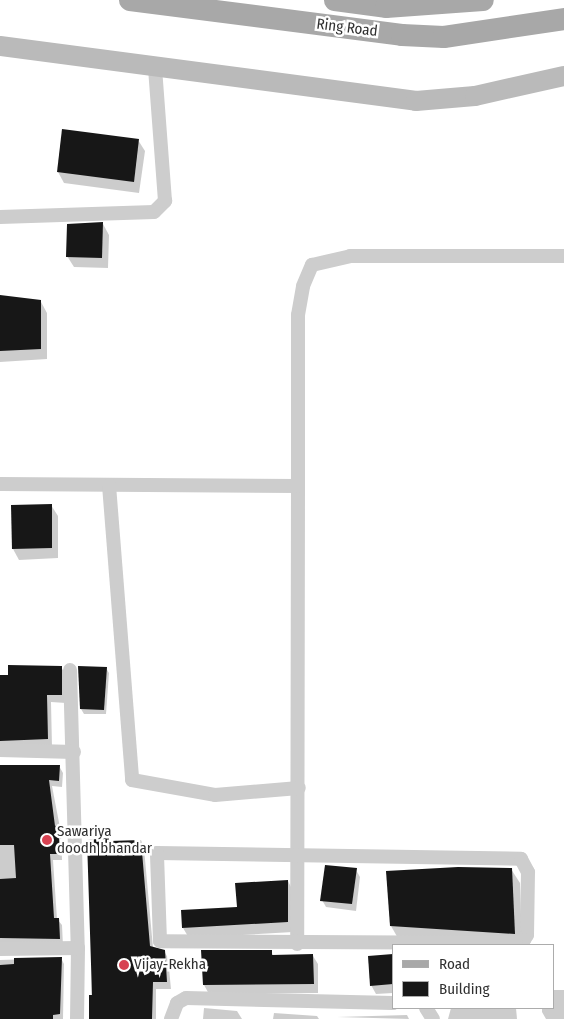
<!DOCTYPE html>
<html>
<head>
<meta charset="utf-8">
<style>
	body { margin:0 }
	#map { position:relative; width:564px; height:1019px; overflow:hidden; background:#fff; font-family:"Fira Sans Condensed",sans-serif }
	div>[style] { position:absolute }
	[style*='--x'] { left:calc(var(--x)*1px); top:calc(var(--y)*1px); width:calc(var(--w)*1px); rotate:calc(var(--a)*1deg) }
	.shadow>* { inset:0; background:#0003 }
	.building>* { inset:0; background:#171717 }
	.street>* { height:14px; margin:-7px; padding:0 7px; transform-origin:7px; border-radius:7px; background:#cdcdcd }
	.secondary>* { height:20px; margin:-10px; padding:0 10px; transform-origin:10px; border-radius:10px; background:#bababa }
	.primary>* { height:22px; margin:-11px; padding:0 11px; transform-origin:11px; border-radius:11px; background:#a8a8a8 }
	.dots>* { width:14px; height:14px; translate:-50% -50%; box-sizing:border-box; border:2px solid #fff; border-radius:50% }
	span { translate:-50% -50%; white-space:nowrap; text-align:center; line-height:1.15; -webkit-text-stroke:5px #fff; paint-order:stroke }
	.street-label { font-size:15px; color:#303030 }
	.poi-label { font-size:15px; color:#303030 }
	.left { translate:0 -50%; text-align:left }
	.legend { position:absolute; left:392px; top:944px; width:162px; height:65px; box-sizing:border-box; background:#fff; border:1px solid #acacac; margin:0; padding:6px 9px; list-style:none; font-size:15px; color:#303030 }
	.legend li { display:flex; align-items:center; gap:10px; height:25px }
	.legend b { width:25px; border:1px solid #acacac }
</style>
</head>
<body>
<div id="map">
	<div class="shadow">
		<i style="clip-path:polygon(138px 140px,145px 151px,139px 193px,64px 183px,58px 172px)"></i>
		<i style="clip-path:polygon(103px 224px,109px 235px,108px 268px,74px 267px,67px 256px)"></i>
		<i style="clip-path:polygon(0 296px,41px 302px,47px 313px,47px 359px,0 362px)"></i>
		<i style="clip-path:polygon(51px 505px,58px 516px,58px 558px,19px 560px,13px 549px)"></i>
		<i style="clip-path:polygon(61px 667px,66px 675px,66px 703px,51px 702px,52px 747px,0 748px,0 712px)"></i>
		<i style="clip-path:polygon(106px 668px,109px 673px,106px 714px,84px 714px,81px 709px)"></i>
		<i style="clip-path:polygon(0 766px,59px 766px,63px 773px,62px 787px,52px 786px,61px 833px,62px 860px,53px 860px,57px 919px,62px 925px,63px 946px,0 944px)"></i>
		<i style="clip-path:polygon(140px 841px,144px 848px,153px 948px,164px 951px,168px 958px,171px 989px,156px 989px,156px 1019px,160px 1019px,91px 1019px,92px 957px)"></i>
		<i style="clip-path:polygon(511px 869px,520px 883px,522px 945px,399px 940px,391px 926px)"></i>
		<i style="clip-path:polygon(356px 870px,360px 877px,356px 911px,326px 907px,322px 900px)"></i>
		<i style="clip-path:polygon(288px 881px,293px 891px,293px 932px,189px 938px,183px 928px,238px 908px)"></i>
		<i style="clip-path:polygon(271px 952px,274px 956px,313px 956px,318px 964px,318px 993px,209px 994px,204px 985px)"></i>
		<i style="clip-path:polygon(393px 955px,393px 993px,376px 994px,371px 985px)"></i>
		<i style="clip-path:polygon(61px 958px,64px 964px,63px 1019px,0 1019px,0 960px)"></i>
		<i style="clip-path:polygon(553px 990px,564px 990px,564px 1019px,546px 1019px,542px 1012px,542px 1008px,553px 1008px)"></i>
		<i style="clip-path:polygon(204px 1008px,237px 1011px,242px 1019px,203px 1019px)"></i>
		<i style="clip-path:polygon(451px 1008px,516px 1008px,517px 1019px,448px 1019px)"></i>
		<i style="clip-path:polygon(274px 1013px,317px 1016px,319px 1019px,273px 1019px)"></i>
		<i style="clip-path:polygon(407px 1015px,409px 1019px,337px 1017px)"></i>
	</div>
	<div class="building">
		<i style="clip-path:polygon(62px 129px,139px 139px,134px 182px,57px 172px)"></i>
		<i style="clip-path:polygon(103px 222px,102px 258px,66px 257px,67px 224px)"></i>
		<i style="clip-path:polygon(0 295px,41px 300px,41px 349px,0 351px)"></i>
		<i style="clip-path:polygon(52px 504px,52px 548px,12px 549px,11px 505px)"></i>
		<i style="clip-path:polygon(8px 665px,62px 666px,62px 695px,47px 695px,48px 739px,0 741px,0 675px,8px 675px)"></i>
		<i style="clip-path:polygon(78px 666px,107px 667px,104px 710px,80px 709px)"></i>
		<i style="clip-path:polygon(0 765px,60px 765px,59px 781px,49px 780px,55px 826px,58px 825px,60px 854px,50px 854px,54px 918px,59px 918px,60px 939px,0 938px,0 879px,16px 878px,14px 845px,0 845px)"></i>
		<i style="clip-path:polygon(109px 838px,109px 841px,141px 840px,150px 946px,165px 950px,167px 982px,153px 982px,152px 1019px,89px 1019px,89px 995px,92px 995px,87px 840px)"></i>
		<i style="clip-path:polygon(325px 865px,357px 868px,352px 904px,320px 901px)"></i>
		<i style="clip-path:polygon(458px 867px,512px 868px,515px 934px,390px 926px,386px 871px)"></i>
		<i style="clip-path:polygon(288px 880px,288px 922px,182px 928px,181px 910px,237px 907px,235px 883px)"></i>
		<i style="clip-path:polygon(201px 950px,272px 950px,272px 955px,313px 954px,314px 984px,203px 985px)"></i>
		<i style="clip-path:polygon(393px 954px,393px 984px,370px 986px,368px 956px)"></i>
		<i style="clip-path:polygon(62px 957px,60px 1014px,53px 1015px,53px 1019px,0 1019px,0 965px,14px 964px,14px 958px)"></i>
	</div>
	<div class="street">
		<i style="--x:0;--y:217;--w:154;--a:-1.9"></i>
		<i style="--x:154;--y:212;--w:16;--a:-45"></i>
		<i style="--x:165;--y:201;--w:133;--a:-94.3"></i>
		<i style="--x:0;--y:484;--w:298;--a:0.4"></i>
		<i style="--x:298;--y:486;--w:458;--a:90.1"></i>
		<i style="--x:109;--y:485;--w:296;--a:85.5"></i>
		<i style="--x:132;--y:780;--w:84;--a:10.2"></i>
		<i style="--x:215;--y:795;--w:84;--a:-4.8"></i>
		<i style="--x:298;--y:486;--w:171;--a:-90"></i>
		<i style="--x:298;--y:315;--w:29;--a:-80"></i>
		<i style="--x:303;--y:286;--w:23;--a:-67"></i>
		<i style="--x:312;--y:265;--w:39;--a:-13"></i>
		<i style="--x:350;--y:256;--w:214;--a:0"></i>
		<i style="--x:70;--y:670;--w:278;--a:88.4"></i>
		<i style="--x:78;--y:948;--w:71;--a:90.8"></i>
		<i style="--x:0;--y:750;--w:74;--a:1.5"></i>
		<i style="--x:157;--y:853;--w:364;--a:0.9"></i>
		<i style="--x:521;--y:859;--w:15;--a:62"></i>
		<i style="--x:528;--y:872;--w:63;--a:90.9"></i>
		<i style="--x:527;--y:935;--w:6;--a:121"></i>
		<i style="--x:524;--y:940;--w:9;--a:159"></i>
		<i style="--x:516;--y:943;--w:356;--a:-179.7"></i>
		<i style="--x:160;--y:941;--w:88;--a:-92"></i>
		<i style="--x:0;--y:949;--w:78;--a:-0.7"></i>
		<i style="--x:426;--y:1008;--w:13;--a:58"></i>
		<i style="--x:171;--y:1019;--w:17;--a:-69"></i>
		<i style="--x:177;--y:1003;--w:10;--a:-29"></i>
		<i style="--x:186;--y:998;--w:207;--a:1.4"></i>
	</div>
	<div class="secondary">
		<i style="--x:0;--y:46;--w:420;--a:7.5"></i>
		<i style="--x:416;--y:101;--w:59;--a:-4.8"></i>
		<i style="--x:475;--y:96;--w:91;--a:-12.7"></i>
	</div>
	<div class="primary">
		<i style="--x:130;--y:0;--w:274;--a:7.3"></i>
		<i style="--x:402;--y:35;--w:42;--a:2.7"></i>
		<i style="--x:444;--y:37;--w:121;--a:-8.5"></i>
		<i style="--x:335;--y:0;--w:51;--a:7.8"></i>
		<i style="--x:386;--y:7;--w:97;--a:-4.1"></i>
	</div>
	<div class="dots">
		<i style="left:47px;top:840px;background:#d74252"></i>
		<i style="left:124px;top:965px;background:#d74252"></i>
	</div>
	<div class="street-label">
		<span style="left:347px;top:28px;rotate:7deg">Ring Road</span>
	</div>
	<div class="poi-label">
		<span class="left" style="left:57px;top:840px">Sawariya<br>doodh bhandar</span>
		<span class="left" style="left:134px;top:965px">Vijay-Rekha</span>
	</div>
	<ul class="legend">
	<li><b style="height:6px;background:#a8a8a8"></b>Road</li>
	<li><b style="height:14px;background:#171717"></b>Building</li>
	</ul>
</div>
</body>
</html>
